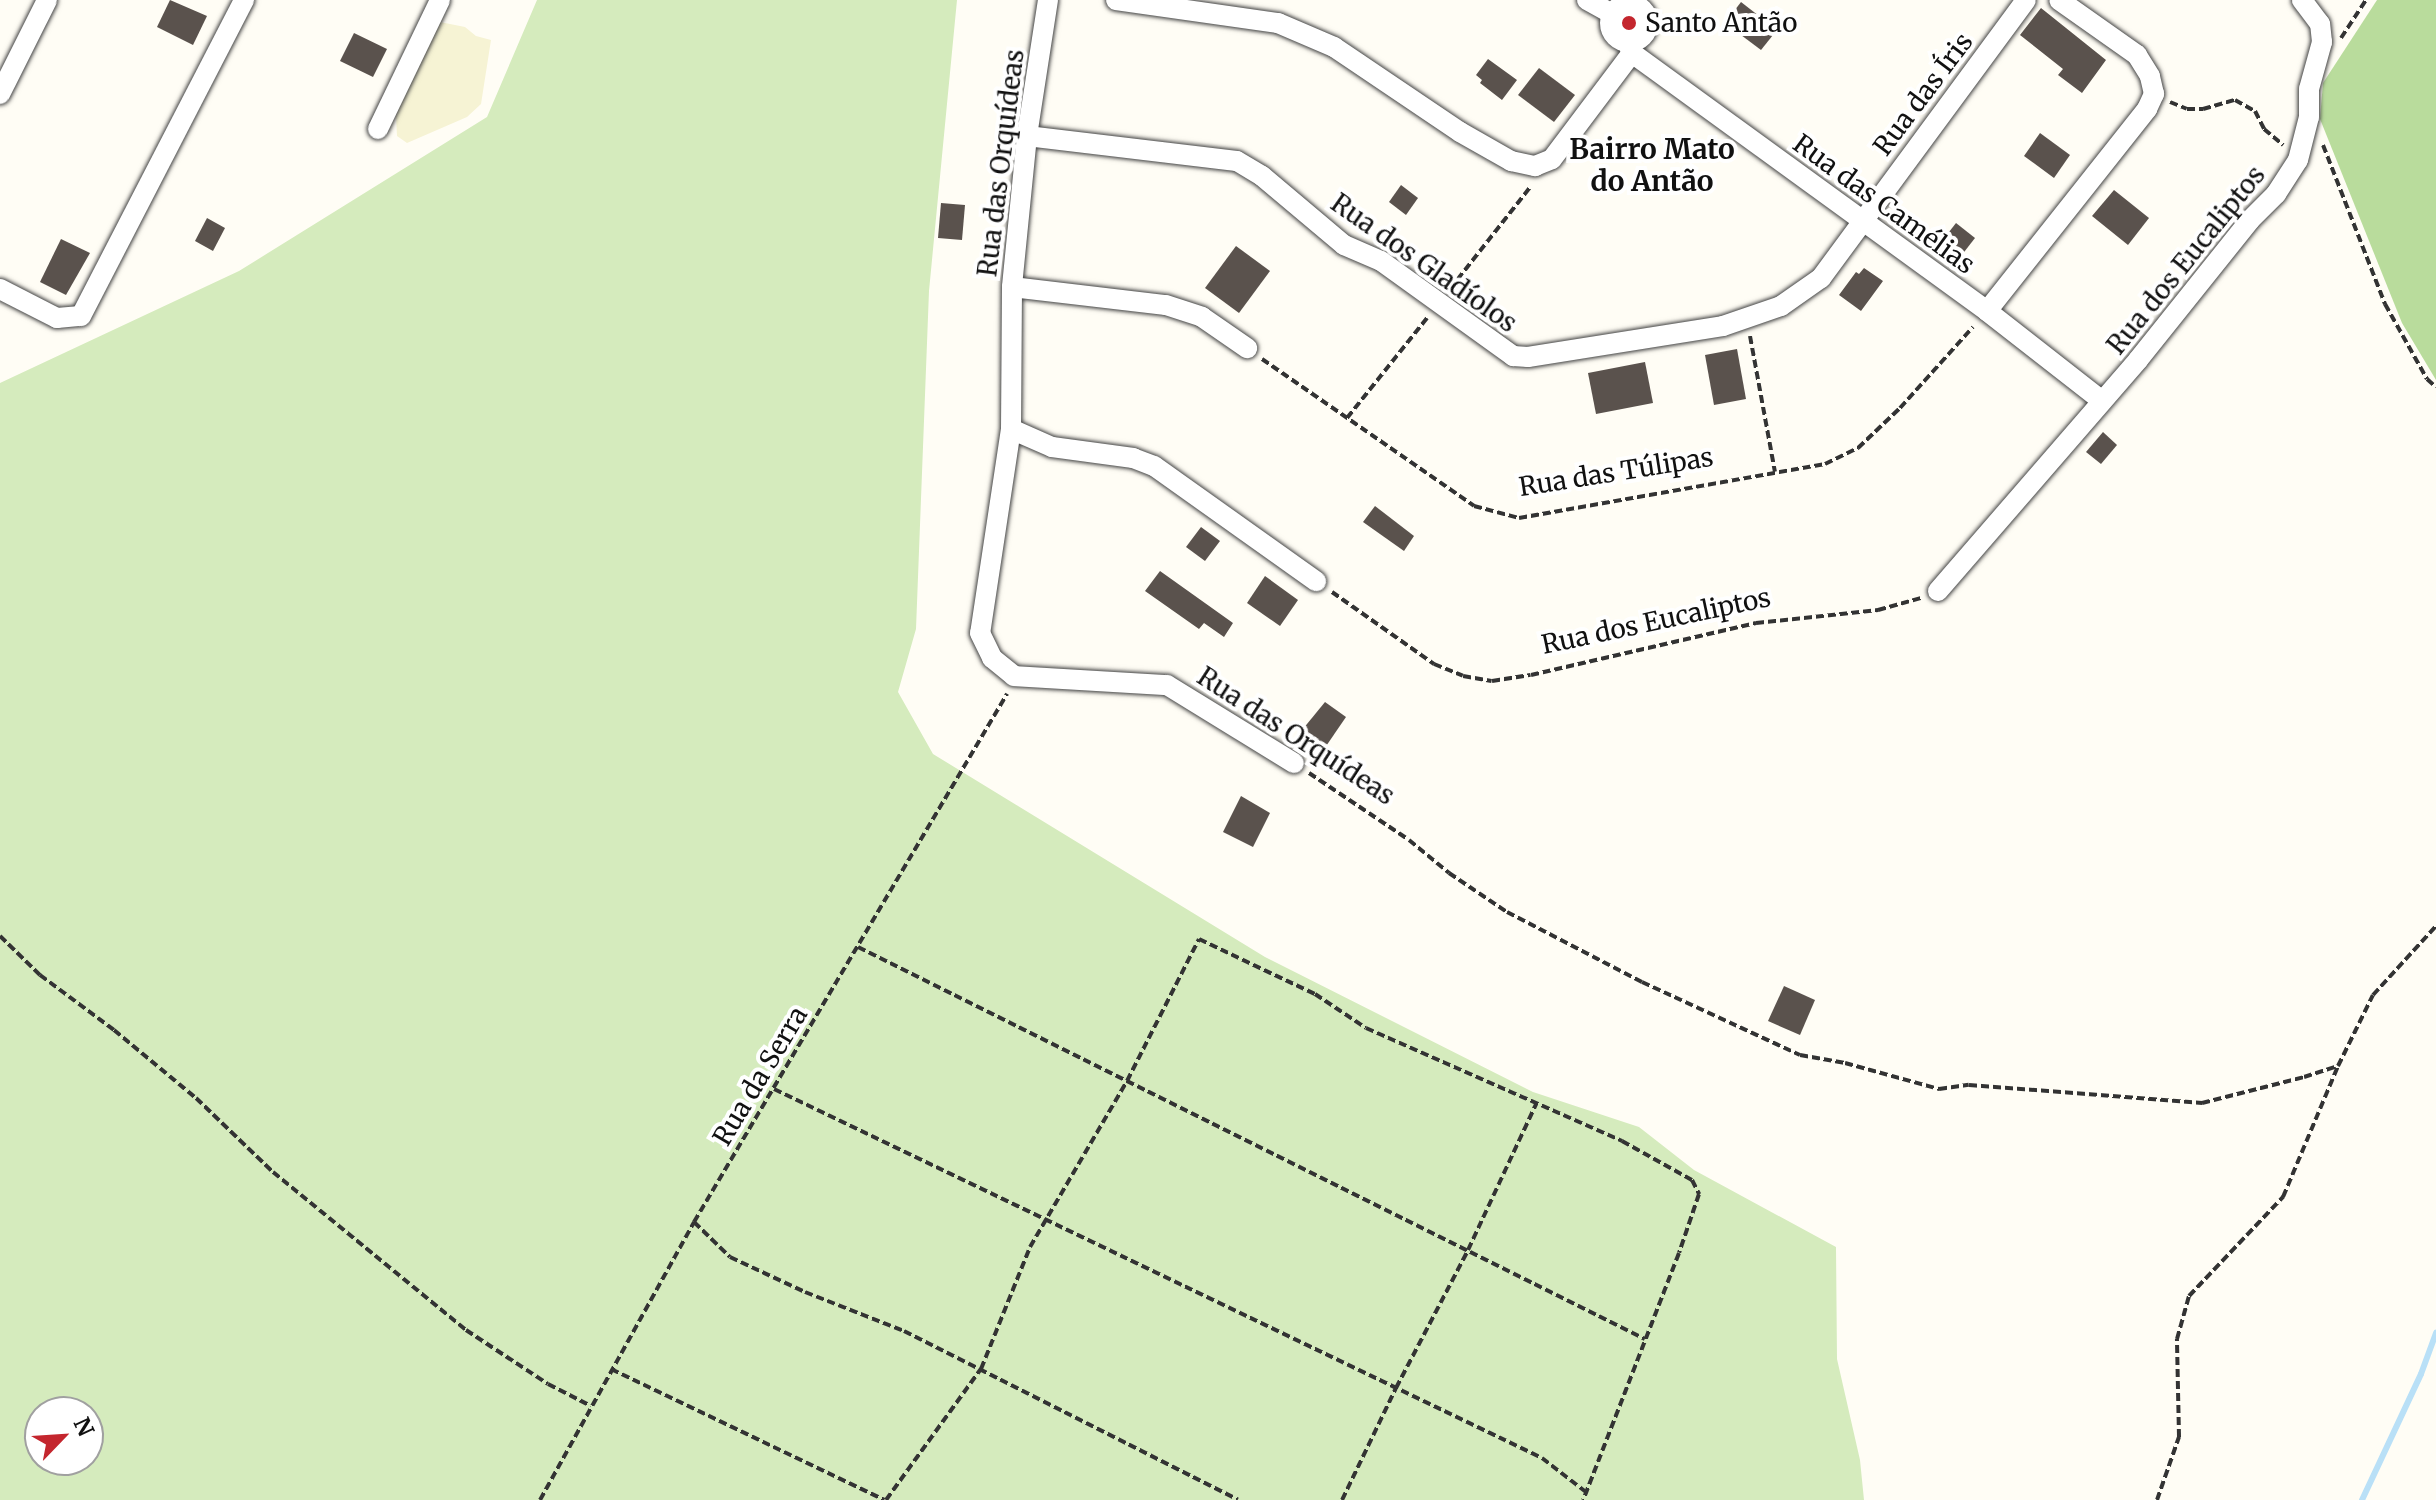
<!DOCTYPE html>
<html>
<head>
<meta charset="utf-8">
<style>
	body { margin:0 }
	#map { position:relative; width:2436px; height:1500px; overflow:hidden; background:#fffdf5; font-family:Merriweather,serif }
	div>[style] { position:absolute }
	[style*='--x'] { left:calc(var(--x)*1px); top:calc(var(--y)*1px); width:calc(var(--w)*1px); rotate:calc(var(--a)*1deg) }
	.farmland>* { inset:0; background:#f6f3d4 }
	.green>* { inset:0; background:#d5ebbd }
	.forest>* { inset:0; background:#b9dc9c }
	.stream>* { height:6px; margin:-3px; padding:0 3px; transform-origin:3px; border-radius:3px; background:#b9e0f7 }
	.building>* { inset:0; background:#5a524d }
	.path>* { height:4px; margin-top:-2px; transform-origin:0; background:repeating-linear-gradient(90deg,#333 0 8px,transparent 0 12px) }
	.roads { filter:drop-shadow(0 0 2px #444) drop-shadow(0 0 2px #444) }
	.minor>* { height:20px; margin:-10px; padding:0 10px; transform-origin:10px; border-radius:10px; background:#fff }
	.minor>.ring { margin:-10px; padding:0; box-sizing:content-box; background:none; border:20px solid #fff; border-radius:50% }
	.dots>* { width:22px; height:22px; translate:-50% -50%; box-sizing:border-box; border:4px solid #fff; border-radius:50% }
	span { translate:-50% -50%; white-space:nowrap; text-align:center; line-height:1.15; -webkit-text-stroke:8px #fff; paint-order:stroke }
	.poi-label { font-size:26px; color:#111 }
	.left { translate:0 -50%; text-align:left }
	.street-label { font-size:26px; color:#111 }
	.neighbourhood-label { font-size:28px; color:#111; font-weight:700 }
	.north { position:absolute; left:24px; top:1396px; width:80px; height:80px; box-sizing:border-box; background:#fff; border:2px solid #a0a0a0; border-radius:50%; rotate:65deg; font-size:22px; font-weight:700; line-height:32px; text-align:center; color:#111 }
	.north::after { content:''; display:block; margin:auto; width:28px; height:36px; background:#c4262e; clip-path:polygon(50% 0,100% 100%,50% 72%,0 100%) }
</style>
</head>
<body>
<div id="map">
	<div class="farmland">
		<i style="clip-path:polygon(440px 22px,465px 27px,476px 36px,491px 40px,481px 104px,467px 117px,407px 143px,397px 136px,396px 116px,402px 92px)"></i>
	</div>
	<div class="green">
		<i style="clip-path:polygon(evenodd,537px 0,957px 0,929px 291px,916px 629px,898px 692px,933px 754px,1265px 957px,1533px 1092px,1639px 1127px,1694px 1170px,1836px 1247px,1837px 1359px,1860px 1460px,1864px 1500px,0 1500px,0 383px,239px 271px,487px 117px,537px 0,88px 1412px,88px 1460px,40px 1460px,40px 1412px,88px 1412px)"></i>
	</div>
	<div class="forest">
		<i style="clip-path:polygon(2377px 0,2436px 0,2436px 380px,2402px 323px,2320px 119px,2323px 83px)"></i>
	</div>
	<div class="stream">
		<i style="--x:2362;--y:1500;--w:139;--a:-64.9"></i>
		<i style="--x:2421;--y:1374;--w:44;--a:-69.9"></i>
	</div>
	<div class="building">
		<i style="clip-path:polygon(170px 0,207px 16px,193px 45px,157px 27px)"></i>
		<i style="clip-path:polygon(1741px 2px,1777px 30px,1761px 50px,1725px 23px)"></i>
		<i style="clip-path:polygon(2041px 8px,2106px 60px,2082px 93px,2058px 75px,2063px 69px,2020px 35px)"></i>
		<i style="clip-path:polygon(354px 33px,387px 49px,373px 77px,340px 61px)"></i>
		<i style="clip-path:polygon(1488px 59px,1517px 80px,1502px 100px,1480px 83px,1482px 80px,1476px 75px)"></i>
		<i style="clip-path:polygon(1539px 68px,1575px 95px,1554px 122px,1518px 95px)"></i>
		<i style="clip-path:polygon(2040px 133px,2070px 155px,2054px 178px,2024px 156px)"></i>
		<i style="clip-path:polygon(1401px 185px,1418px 198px,1406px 215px,1389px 202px)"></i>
		<i style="clip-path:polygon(2114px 190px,2149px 218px,2128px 245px,2092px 216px)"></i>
		<i style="clip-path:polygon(941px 203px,965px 205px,962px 240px,938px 238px)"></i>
		<i style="clip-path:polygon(207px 218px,225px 228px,213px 251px,195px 241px)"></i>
		<i style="clip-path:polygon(1956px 223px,1975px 238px,1961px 256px,1942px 241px)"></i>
		<i style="clip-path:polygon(61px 239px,90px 253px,66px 295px,40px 282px)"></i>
		<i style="clip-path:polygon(1236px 246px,1270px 271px,1239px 313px,1205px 288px)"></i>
		<i style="clip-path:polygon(1864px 268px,1883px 281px,1861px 311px,1839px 295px,1856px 272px,1859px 274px)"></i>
		<i style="clip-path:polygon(1737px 349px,1746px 399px,1714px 405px,1705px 355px)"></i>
		<i style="clip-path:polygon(1645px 362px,1653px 403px,1596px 414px,1588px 373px)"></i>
		<i style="clip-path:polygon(2103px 432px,2117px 445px,2101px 464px,2086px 452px)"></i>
		<i style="clip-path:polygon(1375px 506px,1414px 536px,1404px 551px,1363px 522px)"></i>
		<i style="clip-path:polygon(1201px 527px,1220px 541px,1205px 561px,1186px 547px)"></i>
		<i style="clip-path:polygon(1160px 571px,1233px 623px,1224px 637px,1204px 623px,1199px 629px,1145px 591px)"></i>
		<i style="clip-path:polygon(1265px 576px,1298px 600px,1280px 626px,1247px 603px)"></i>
		<i style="clip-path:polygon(1325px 702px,1346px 717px,1322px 752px,1298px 735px)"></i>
		<i style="clip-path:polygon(1241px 796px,1270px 813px,1253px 847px,1223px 832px)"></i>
		<i style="clip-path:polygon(1784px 986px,1815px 1000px,1800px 1035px,1768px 1021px)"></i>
	</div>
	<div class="path">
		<i style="--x:2341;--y:38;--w:45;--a:-56.7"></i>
		<i style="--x:2170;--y:102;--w:18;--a:22"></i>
		<i style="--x:2187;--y:109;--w:16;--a:0"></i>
		<i style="--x:2203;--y:109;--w:33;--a:-16"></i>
		<i style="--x:2235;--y:100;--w:23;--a:29"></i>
		<i style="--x:2255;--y:111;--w:20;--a:63"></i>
		<i style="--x:2264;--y:129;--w:25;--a:40"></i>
		<i style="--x:2323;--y:145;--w:171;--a:68.7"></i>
		<i style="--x:2385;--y:304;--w:86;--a:60.8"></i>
		<i style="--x:2427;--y:379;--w:12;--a:42"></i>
		<i style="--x:1450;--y:289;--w:131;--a:-51.8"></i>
		<i style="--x:1750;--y:336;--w:138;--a:79.6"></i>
		<i style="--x:1262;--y:359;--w:258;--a:34.7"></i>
		<i style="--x:1474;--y:506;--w:47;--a:14.9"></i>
		<i style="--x:1519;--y:518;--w:311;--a:-10"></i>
		<i style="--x:1825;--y:464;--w:37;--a:-26"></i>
		<i style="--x:1858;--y:448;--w:58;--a:-43.6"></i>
		<i style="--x:1900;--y:408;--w:109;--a:-48"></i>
		<i style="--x:1347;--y:418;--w:128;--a:-51.3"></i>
		<i style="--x:1332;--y:592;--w:125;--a:35.2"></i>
		<i style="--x:1434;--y:664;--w:31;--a:22"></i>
		<i style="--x:1463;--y:676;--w:29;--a:10"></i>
		<i style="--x:1492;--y:681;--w:39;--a:-9"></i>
		<i style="--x:1531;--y:675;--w:231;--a:-13"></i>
		<i style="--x:1756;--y:623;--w:123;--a:-6.1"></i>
		<i style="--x:1878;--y:610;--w:45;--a:-15.6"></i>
		<i style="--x:1309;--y:773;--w:120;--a:33.8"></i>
		<i style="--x:1409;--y:840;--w:52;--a:39.5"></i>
		<i style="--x:1449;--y:873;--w:70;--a:33.9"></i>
		<i style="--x:1507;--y:912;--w:152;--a:27.4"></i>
		<i style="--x:1642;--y:982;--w:174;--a:24.8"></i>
		<i style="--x:1800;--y:1055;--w:46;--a:10.1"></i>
		<i style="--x:1845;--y:1063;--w:98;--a:15.5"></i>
		<i style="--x:1939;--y:1089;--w:30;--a:-8"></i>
		<i style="--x:1969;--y:1085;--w:234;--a:4.4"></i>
		<i style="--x:2202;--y:1103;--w:105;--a:-14.3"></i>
		<i style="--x:2304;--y:1077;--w:36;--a:-18"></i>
		<i style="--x:2338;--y:1066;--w:79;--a:-63.8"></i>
		<i style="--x:2373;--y:995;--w:93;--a:-47.6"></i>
		<i style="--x:0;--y:936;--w:56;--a:44.3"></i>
		<i style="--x:40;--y:975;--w:92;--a:36.6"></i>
		<i style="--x:114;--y:1030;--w:107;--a:39.7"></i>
		<i style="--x:196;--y:1098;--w:107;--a:43.9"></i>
		<i style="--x:273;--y:1172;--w:249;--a:39.3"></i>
		<i style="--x:466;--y:1330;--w:98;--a:33.4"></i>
		<i style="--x:548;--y:1384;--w:48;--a:27.1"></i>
		<i style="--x:858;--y:947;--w:879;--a:26.48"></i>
		<i style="--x:774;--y:1089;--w:852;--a:25.66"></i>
		<i style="--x:1542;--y:1458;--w:56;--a:37.7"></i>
		<i style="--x:694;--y:1222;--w:50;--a:44.2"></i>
		<i style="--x:730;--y:1257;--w:83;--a:25"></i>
		<i style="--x:805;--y:1292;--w:106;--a:21.5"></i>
		<i style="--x:904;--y:1331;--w:374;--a:26.8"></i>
		<i style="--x:611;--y:1369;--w:303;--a:25.6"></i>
		<i style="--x:540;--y:1500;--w:318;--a:-61"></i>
		<i style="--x:694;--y:1222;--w:614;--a:-59.34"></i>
		<i style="--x:886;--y:1500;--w:162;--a:-54.1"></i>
		<i style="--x:981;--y:1369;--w:131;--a:-68.1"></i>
		<i style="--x:1030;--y:1247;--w:192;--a:-59.7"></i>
		<i style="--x:1127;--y:1081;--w:159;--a:-63.1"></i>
		<i style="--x:1199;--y:939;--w:128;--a:25.4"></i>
		<i style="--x:1315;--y:994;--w:61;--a:33.7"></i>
		<i style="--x:1366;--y:1028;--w:280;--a:23.8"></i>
		<i style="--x:1622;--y:1141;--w:80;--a:29.1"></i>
		<i style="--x:1692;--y:1180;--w:16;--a:63"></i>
		<i style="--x:1699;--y:1194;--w:62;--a:108.7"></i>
		<i style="--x:1679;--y:1253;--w:265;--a:111.2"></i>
		<i style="--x:1342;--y:1500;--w:124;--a:-64.3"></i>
		<i style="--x:1396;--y:1388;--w:156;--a:-62.4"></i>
		<i style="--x:1468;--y:1250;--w:161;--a:-65"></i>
		<i style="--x:2157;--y:1500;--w:67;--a:-70.8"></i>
		<i style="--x:2179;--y:1437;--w:98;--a:-91.2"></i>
		<i style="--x:2177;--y:1339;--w:45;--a:-74.4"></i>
		<i style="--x:2189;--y:1296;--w:137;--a:-46.5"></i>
		<i style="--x:2283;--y:1197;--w:142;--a:-67.2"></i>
	</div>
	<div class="roads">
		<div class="minor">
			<i style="--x:1048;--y:0;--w:138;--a:98.8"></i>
			<i style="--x:1027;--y:136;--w:152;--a:95.7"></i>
			<i style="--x:1012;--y:287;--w:142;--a:90.4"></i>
			<i style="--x:1011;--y:429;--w:206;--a:98.6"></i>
			<i style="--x:980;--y:633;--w:28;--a:64"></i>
			<i style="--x:992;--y:658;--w:28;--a:39"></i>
			<i style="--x:1014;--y:676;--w:153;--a:3.4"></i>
			<i style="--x:1167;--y:685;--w:149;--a:31.6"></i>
			<i style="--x:1116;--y:0;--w:164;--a:8.1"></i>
			<i style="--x:1278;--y:23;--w:61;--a:23.2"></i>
			<i style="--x:1334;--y:47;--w:152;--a:34"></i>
			<i style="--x:1460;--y:132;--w:59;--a:29.6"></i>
			<i style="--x:1511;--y:161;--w:25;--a:12"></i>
			<i style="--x:1535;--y:166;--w:18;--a:-22"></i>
			<i style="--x:1552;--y:159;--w:133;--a:-53"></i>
			<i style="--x:1632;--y:53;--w:12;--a:-114"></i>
			<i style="--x:1587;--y:0;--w:29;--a:29"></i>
			<i class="ring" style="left:1610px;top:4px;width:18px;height:18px"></i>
			<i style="--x:1632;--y:53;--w:439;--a:36"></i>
			<i style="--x:1987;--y:311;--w:146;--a:38"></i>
			<i style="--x:0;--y:94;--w:105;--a:-63.4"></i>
			<i style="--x:378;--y:129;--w:143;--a:-64.3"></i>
			<i style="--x:1027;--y:136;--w:211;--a:6.8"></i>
			<i style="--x:1237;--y:161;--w:29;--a:31"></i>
			<i style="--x:1262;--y:176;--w:107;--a:40.1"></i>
			<i style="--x:1344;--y:245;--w:40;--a:23.4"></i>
			<i style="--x:1381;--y:261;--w:163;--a:35.7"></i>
			<i style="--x:1513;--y:356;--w:15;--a:4"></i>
			<i style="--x:1528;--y:357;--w:197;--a:-9"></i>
			<i style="--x:1723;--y:326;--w:61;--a:-19"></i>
			<i style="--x:1781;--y:306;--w:49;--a:-35"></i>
			<i style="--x:1821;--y:278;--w:345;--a:-53.6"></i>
			<i style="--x:1012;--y:287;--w:155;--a:6.7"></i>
			<i style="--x:1166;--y:305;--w:38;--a:18"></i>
			<i style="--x:1202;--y:317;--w:55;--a:34.6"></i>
			<i style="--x:0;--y:289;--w:64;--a:27"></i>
			<i style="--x:57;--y:318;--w:24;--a:-5"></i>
			<i style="--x:81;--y:316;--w:356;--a:-62.7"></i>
			<i style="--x:1987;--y:311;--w:258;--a:-51.6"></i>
			<i style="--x:2147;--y:109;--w:17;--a:-65"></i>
			<i style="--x:2154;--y:94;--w:18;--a:-103"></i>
			<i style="--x:2150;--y:76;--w:25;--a:-122"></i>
			<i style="--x:2137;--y:55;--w:95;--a:-144.8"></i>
			<i style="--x:1011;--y:429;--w:45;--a:23.7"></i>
			<i style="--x:1052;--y:447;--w:82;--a:7.7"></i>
			<i style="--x:1133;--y:458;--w:22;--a:21"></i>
			<i style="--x:1154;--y:466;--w:199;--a:35.4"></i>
			<i style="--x:1938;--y:591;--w:306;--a:-49.1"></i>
			<i style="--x:2138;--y:360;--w:179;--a:-51.3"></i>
			<i style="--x:2250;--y:220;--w:37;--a:-45"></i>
			<i style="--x:2276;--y:194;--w:40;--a:-57.1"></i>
			<i style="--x:2298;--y:160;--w:44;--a:-75.7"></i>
			<i style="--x:2309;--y:117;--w:28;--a:-90"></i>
			<i style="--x:2309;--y:89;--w:49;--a:-74.5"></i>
			<i style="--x:2322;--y:42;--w:18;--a:-96"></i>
			<i style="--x:2320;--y:24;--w:30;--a:-127"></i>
		</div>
	</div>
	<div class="dots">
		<i style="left:1629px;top:23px;background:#c4262e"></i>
	</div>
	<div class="poi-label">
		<span class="left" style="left:1645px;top:23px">Santo Antão</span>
	</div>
	<div class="street-label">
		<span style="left:1923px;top:94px;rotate:-53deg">Rua das Íris</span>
		<span style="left:1001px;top:163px;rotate:-83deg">Rua das Orquídeas</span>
		<span style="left:1884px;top:204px;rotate:36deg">Rua das Camélias</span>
		<span style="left:2186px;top:260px;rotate:-51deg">Rua dos Eucaliptos</span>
		<span style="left:1424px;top:263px;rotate:35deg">Rua dos Gladíolos</span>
		<span style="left:1616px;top:472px;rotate:-9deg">Rua das Túlipas</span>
		<span style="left:1656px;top:621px;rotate:-12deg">Rua dos Eucaliptos</span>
		<span style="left:1296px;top:736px;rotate:33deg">Rua das Orquídeas</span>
		<span style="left:760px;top:1076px;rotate:-59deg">Rua da Serra</span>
	</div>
	<div class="neighbourhood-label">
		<span style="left:1652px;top:165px">Bairro Mato<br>do Antão</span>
	</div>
	<div class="north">N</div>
</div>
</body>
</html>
